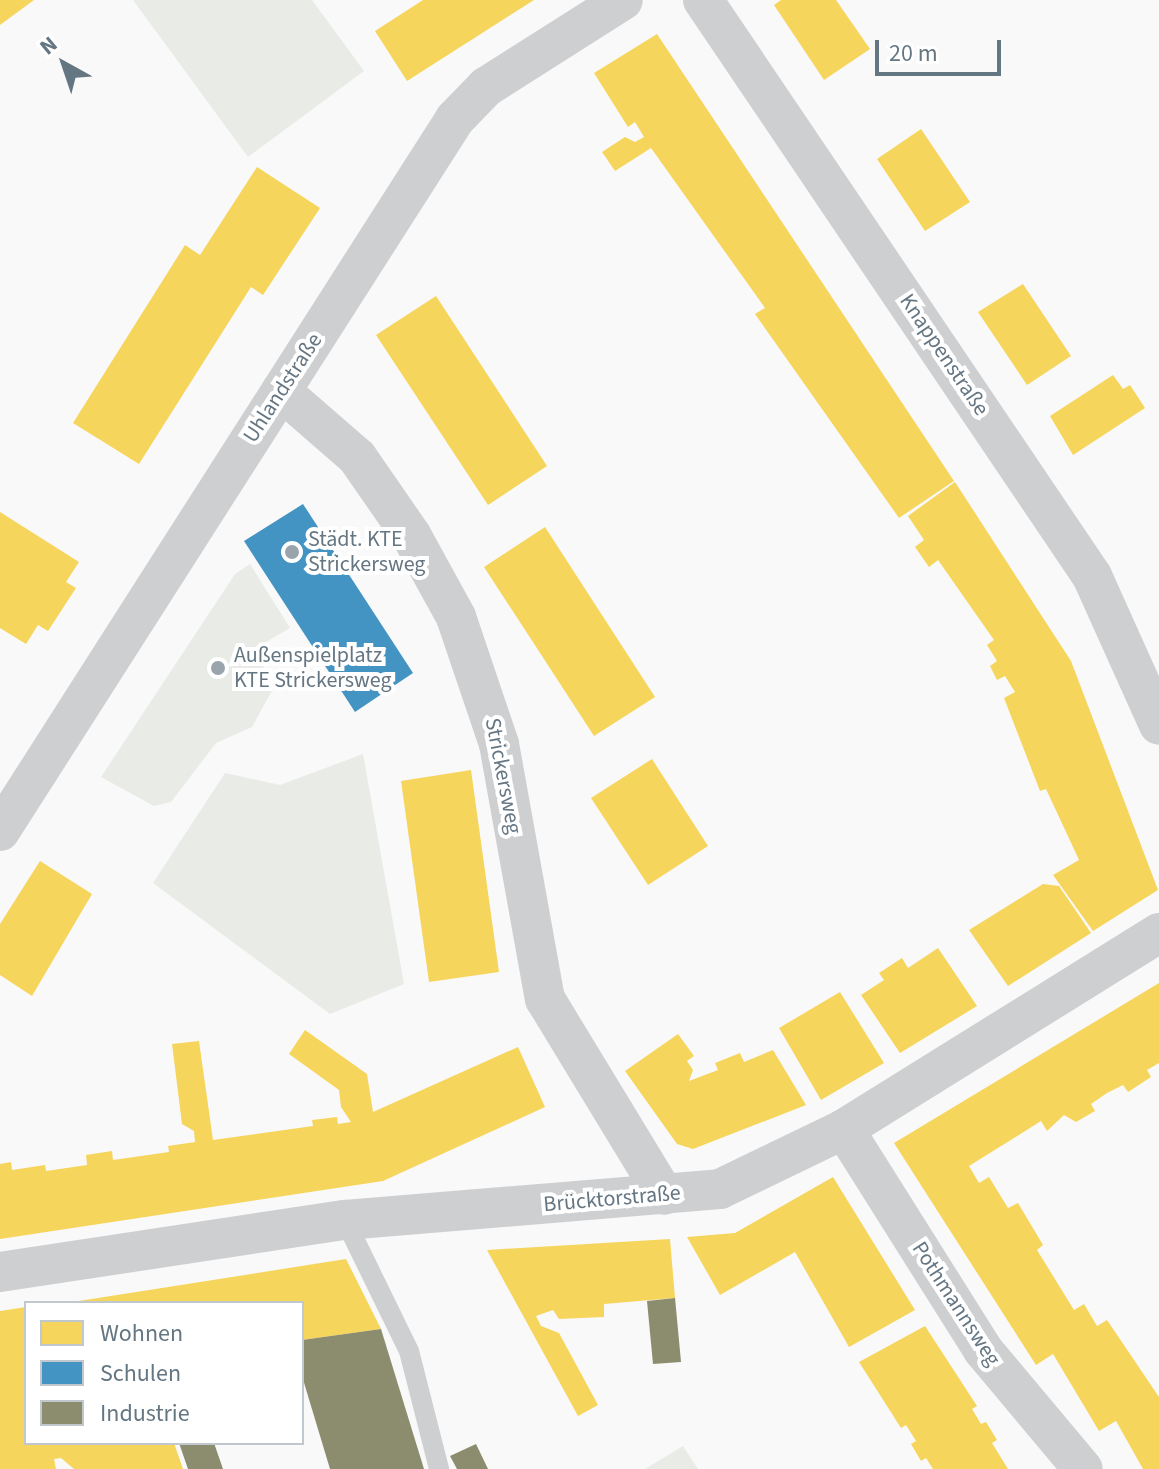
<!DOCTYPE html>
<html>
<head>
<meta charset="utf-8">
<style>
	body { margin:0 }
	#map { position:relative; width:1159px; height:1469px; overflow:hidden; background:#f9f9f9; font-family:"Source Sans 3",sans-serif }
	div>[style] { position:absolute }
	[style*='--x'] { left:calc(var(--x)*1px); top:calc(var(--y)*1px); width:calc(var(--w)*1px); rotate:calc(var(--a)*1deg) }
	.green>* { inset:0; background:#e8ebe6 }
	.homes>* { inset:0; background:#f6d55c }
	.schools>* { inset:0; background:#4393c3 }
	.industry>* { inset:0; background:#8c8c6e }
	.service>* { height:20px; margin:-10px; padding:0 10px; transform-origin:10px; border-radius:10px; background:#cecfd0 }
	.minor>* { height:40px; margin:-20px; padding:0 20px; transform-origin:20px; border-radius:20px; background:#cecfd0 }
	.dots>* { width:22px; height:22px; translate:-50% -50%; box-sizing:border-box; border:4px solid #fff; border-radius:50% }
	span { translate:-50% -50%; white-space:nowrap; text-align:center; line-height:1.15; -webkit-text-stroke:8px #fff; paint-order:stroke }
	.street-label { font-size:22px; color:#657683 }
	.poi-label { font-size:22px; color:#657683 }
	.left { translate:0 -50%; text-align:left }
	.legend { position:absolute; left:24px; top:1301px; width:280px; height:144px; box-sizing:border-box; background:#fff; border:2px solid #c1c8cd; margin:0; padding:10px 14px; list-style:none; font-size:24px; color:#657683 }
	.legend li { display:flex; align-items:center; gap:16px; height:40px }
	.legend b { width:40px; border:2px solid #c1c8cd }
	.north { position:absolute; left:24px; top:24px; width:80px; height:80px; -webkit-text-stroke:6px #fff; paint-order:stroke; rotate:320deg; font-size:22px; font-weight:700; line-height:32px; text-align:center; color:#657683 }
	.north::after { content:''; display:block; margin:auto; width:28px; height:36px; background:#657683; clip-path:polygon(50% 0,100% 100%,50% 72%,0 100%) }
	.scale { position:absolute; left:875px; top:40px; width:126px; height:36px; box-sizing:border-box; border:4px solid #657683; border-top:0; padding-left:10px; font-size:24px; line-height:28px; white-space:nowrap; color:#657683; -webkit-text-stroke:6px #fff; paint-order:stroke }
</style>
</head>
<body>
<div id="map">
	<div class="green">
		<i style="clip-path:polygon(133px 0,312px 0,364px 71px,248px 157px)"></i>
		<i style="clip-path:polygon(250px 564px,290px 628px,254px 649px,274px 687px,252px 727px,216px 743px,171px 802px,154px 806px,101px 777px,235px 574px)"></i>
		<i style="clip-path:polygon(363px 754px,404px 984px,330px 1014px,153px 883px,225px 773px,280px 785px)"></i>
		<i style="clip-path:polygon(683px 1446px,698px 1469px,645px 1469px)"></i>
	</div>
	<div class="homes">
		<i style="clip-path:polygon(0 0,34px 0,0 25px)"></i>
		<i style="clip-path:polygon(423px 0,534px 0,407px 81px,375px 31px)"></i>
		<i style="clip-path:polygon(781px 0,836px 0,870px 49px,824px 80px,774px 5px)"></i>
		<i style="clip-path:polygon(657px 34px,954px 481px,899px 518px,755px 314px,765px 308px,651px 148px,615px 171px,602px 152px,625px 137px,635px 142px,644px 137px,635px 122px,628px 127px,594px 73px)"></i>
		<i style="clip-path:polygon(921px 129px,970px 202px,925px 231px,877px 159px)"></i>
		<i style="clip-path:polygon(257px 167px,320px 208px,263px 295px,251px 287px,139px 464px,73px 423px,185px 245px,200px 255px)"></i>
		<i style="clip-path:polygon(1023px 284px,1071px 356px,1027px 385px,978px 312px)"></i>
		<i style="clip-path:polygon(436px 296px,547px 466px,488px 505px,376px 335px)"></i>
		<i style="clip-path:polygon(1113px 375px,1123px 389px,1130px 385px,1145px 408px,1073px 455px,1050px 416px)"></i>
		<i style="clip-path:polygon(955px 482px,1071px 661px,1158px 890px,1093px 931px,1053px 875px,1079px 860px,1046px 789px,1040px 791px,1004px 698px,1015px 692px,1005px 676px,997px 680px,990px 666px,997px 661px,987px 645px,994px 640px,938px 560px,929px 567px,915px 547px,924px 540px,908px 516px)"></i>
		<i style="clip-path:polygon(0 512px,79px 562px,66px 582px,76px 588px,48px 631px,38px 625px,26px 644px,0 628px)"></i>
		<i style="clip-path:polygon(545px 527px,655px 697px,594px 736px,484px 567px)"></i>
		<i style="clip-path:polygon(652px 759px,708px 846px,648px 885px,591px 798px)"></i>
		<i style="clip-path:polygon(471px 770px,499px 972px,429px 982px,401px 781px)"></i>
		<i style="clip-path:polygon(40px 861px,92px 894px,32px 996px,0 975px,0 924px)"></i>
		<i style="clip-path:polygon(1043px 884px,1059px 886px,1091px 933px,1008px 986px,969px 930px)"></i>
		<i style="clip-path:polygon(938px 948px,977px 1006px,900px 1053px,861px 995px,884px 980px,879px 973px,902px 958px,908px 968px)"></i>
		<i style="clip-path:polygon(1159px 983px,1159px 1063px,1147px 1070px,1151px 1077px,1128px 1092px,1123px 1085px,1107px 1093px,1091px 1104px,1095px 1111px,1076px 1122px,1064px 1115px,1047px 1131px,1041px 1121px,969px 1166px,979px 1183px,989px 1177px,1008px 1208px,1018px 1203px,1043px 1245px,1037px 1250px,1074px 1310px,1084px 1304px,1097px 1326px,1107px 1320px,1159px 1397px,1159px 1469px,1143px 1469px,1116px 1421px,1099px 1431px,1053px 1354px,1036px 1365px,894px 1143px)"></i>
		<i style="clip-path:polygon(840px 992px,884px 1063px,821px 1100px,779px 1028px)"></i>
		<i style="clip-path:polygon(305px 1030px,367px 1074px,373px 1112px,518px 1047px,545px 1107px,383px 1181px,0 1239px,0 1164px,11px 1162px,12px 1170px,45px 1165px,46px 1171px,87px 1165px,86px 1155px,112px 1151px,113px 1160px,169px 1152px,168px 1146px,195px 1142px,194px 1131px,182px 1124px,172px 1044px,199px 1041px,213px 1140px,313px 1126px,312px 1120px,337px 1117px,338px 1124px,351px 1122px,341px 1107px,339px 1090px,289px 1054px)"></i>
		<i style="clip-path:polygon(678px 1034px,694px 1056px,687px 1061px,693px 1070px,689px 1081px,718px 1070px,715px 1063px,740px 1053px,744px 1062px,773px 1050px,806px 1105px,693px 1149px,677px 1144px,625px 1071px)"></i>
		<i style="clip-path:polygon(833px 1177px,915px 1310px,849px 1347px,795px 1252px,720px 1295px,687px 1237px,735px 1233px)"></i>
		<i style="clip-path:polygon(670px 1239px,675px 1298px,604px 1304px,604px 1317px,559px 1319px,553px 1310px,536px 1316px,541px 1326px,559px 1333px,598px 1405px,578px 1416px,487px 1250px)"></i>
		<i style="clip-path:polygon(346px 1259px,381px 1329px,302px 1340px,302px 1303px,66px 1303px)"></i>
		<i style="clip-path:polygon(26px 1307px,26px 1443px,174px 1443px,183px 1469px,74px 1469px,61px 1458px,54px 1459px,56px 1469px,0 1469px,0 1311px)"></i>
		<i style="clip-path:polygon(925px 1326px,977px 1406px,972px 1409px,981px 1424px,986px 1422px,997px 1440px,992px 1443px,1008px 1469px,933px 1469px,926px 1458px,921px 1461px,911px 1444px,916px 1441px,906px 1425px,901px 1428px,859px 1362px)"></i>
	</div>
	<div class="schools">
		<i style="clip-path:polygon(303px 504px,413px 673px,355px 712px,244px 541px)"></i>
	</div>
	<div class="industry">
		<i style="clip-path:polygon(675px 1298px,681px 1362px,653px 1364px,647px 1301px)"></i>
		<i style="clip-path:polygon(381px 1329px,424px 1469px,330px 1469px,302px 1376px,302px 1340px)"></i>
		<i style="clip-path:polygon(179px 1443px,214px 1443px,223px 1469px,188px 1469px)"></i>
		<i style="clip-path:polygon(476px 1444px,488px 1469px,457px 1469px,450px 1456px)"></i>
	</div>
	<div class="service">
		<i style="--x:345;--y:1220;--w:146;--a:64"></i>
		<i style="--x:409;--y:1351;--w:122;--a:75.7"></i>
	</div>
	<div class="minor">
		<i style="--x:703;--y:0;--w:695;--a:55.97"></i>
		<i style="--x:1092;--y:576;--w:163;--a:65.8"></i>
		<i style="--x:281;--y:391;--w:101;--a:41"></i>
		<i style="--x:357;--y:457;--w:95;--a:55.3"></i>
		<i style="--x:411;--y:535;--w:94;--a:61.2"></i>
		<i style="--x:456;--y:617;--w:134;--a:71.3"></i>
		<i style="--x:499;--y:744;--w:259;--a:79.8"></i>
		<i style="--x:545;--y:999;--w:229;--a:58.7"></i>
		<i style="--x:0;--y:831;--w:845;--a:-57.42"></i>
		<i style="--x:455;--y:119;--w:45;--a:-45.9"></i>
		<i style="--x:486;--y:87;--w:162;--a:-32.4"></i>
		<i style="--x:844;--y:1129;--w:261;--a:57.8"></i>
		<i style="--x:983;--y:1350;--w:155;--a:50"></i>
		<i style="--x:0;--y:1272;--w:349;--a:-8.6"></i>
		<i style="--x:345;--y:1220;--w:376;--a:-4.7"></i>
		<i style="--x:720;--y:1189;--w:138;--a:-25.8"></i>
		<i style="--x:844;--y:1129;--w:371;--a:-31.9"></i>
	</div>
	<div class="dots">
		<i style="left:292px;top:552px;background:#99a4ac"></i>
		<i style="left:218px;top:668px;background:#99a4ac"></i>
	</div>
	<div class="street-label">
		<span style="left:944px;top:355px;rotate:56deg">Knappenstraße</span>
		<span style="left:283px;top:388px;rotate:-57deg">Uhlandstraße</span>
		<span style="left:503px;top:776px;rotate:79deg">Strickersweg</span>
		<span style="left:612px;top:1199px;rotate:-5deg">Brücktorstraße</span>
		<span style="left:956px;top:1304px;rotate:57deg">Pothmannsweg</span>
	</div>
	<div class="poi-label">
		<span class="left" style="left:308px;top:552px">Städt. KTE<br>Strickersweg</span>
		<span class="left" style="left:234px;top:668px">Außenspielplatz<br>KTE Strickersweg</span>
	</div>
	<ul class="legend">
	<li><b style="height:22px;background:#f6d55c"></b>Wohnen</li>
	<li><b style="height:22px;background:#4393c3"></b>Schulen</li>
	<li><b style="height:22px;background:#8c8c6e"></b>Industrie</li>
	</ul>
	<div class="north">N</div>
	<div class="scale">20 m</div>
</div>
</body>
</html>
